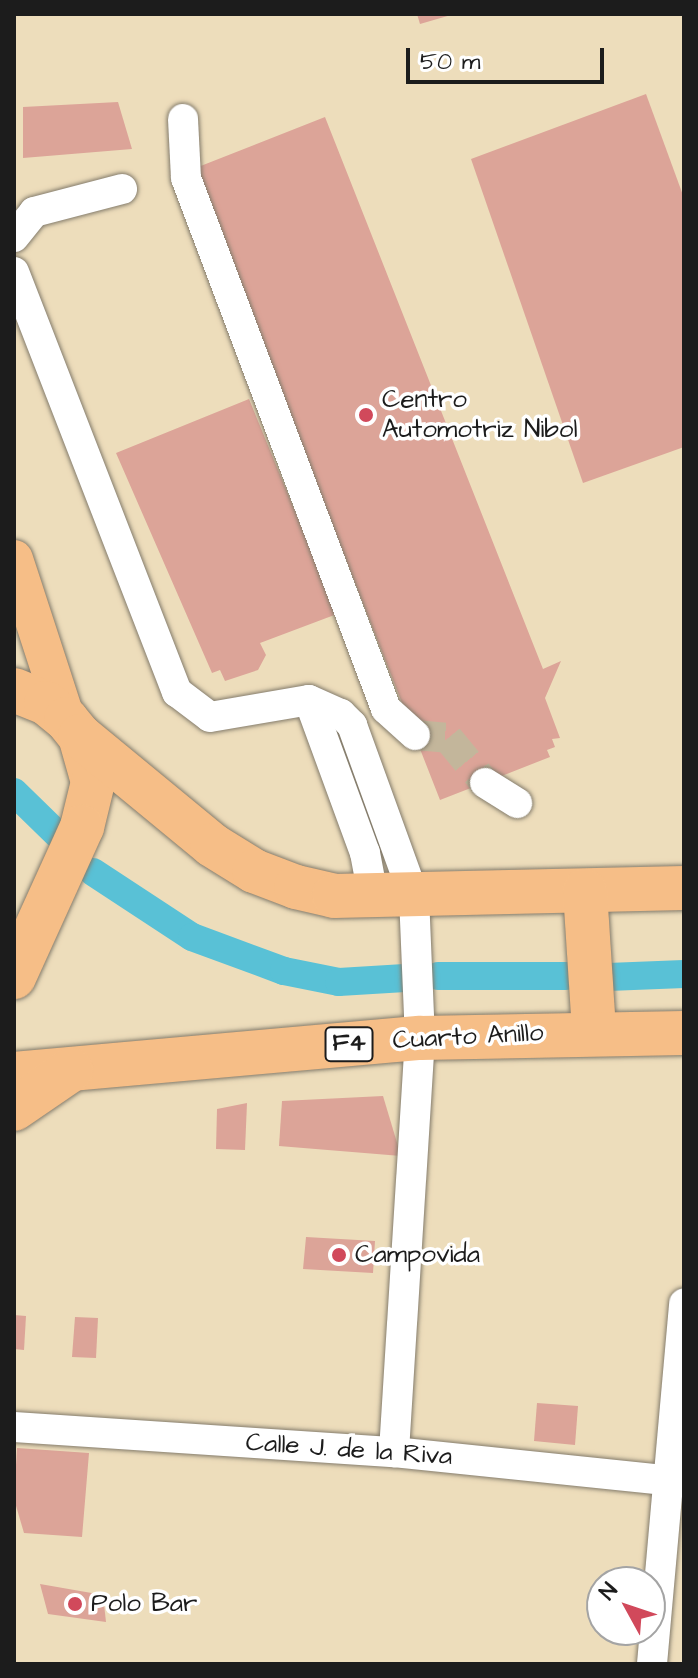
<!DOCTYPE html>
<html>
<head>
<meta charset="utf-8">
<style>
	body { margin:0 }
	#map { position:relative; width:698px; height:1678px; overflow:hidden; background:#edddbb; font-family:"Architects Daughter",sans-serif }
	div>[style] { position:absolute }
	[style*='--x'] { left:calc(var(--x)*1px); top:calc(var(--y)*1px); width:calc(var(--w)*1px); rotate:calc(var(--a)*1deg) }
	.canal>* { height:28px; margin:-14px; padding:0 14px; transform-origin:14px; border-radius:14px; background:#59c1d6 }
	.building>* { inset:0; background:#dca498 }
	.minor-tunnel>* { height:30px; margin-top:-15px; transform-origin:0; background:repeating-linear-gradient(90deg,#c3b69b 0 30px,transparent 0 45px) }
	.roads { filter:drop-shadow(0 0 2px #847c6c) drop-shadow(0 0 2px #847c6c) }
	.minor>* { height:30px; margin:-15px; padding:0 15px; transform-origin:15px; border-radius:15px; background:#fff }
	.major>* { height:38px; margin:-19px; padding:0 19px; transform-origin:19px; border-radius:19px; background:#f6be87 }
	.highway>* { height:44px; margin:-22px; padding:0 22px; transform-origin:22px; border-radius:22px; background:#f6be87 }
	.dots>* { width:22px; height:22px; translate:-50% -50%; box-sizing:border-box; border:4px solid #fff; border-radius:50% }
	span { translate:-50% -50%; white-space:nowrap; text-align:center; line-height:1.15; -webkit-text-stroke:7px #fff; paint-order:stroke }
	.shield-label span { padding:2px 6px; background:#fff; border:2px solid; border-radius:6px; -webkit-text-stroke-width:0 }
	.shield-label { font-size:24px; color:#1c1c1c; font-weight:700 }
	.poi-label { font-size:26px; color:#1c1c1c }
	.left { translate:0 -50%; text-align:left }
	.street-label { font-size:26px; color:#1c1c1c }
	.frame { position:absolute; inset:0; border:16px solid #1c1c1c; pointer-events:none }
	.north { position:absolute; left:586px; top:1566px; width:80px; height:80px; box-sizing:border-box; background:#fff; border:2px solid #a4a4a4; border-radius:50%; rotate:310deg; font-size:22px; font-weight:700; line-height:32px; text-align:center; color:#1c1c1c }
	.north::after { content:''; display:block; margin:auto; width:28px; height:36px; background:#d1495b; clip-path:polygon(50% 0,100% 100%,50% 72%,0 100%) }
	.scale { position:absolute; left:406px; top:48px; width:198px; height:36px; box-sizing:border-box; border:4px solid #1c1c1c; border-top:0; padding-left:10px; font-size:24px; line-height:28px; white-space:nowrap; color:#1c1c1c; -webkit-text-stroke:6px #fff; paint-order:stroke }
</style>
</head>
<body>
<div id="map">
	<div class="canal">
		<i style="--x:14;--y:792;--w:62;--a:44.3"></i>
		<i style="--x:93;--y:872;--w:118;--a:33.3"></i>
		<i style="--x:192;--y:937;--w:98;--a:20.3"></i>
		<i style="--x:284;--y:971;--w:56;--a:11.3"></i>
		<i style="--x:339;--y:982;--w:66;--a:-3.5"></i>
		<i style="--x:438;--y:976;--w:128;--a:0"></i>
		<i style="--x:608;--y:977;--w:76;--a:-2.3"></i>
	</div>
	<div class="building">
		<i style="clip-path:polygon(417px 14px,451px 14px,451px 15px,420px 24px)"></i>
		<i style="clip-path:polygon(646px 94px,684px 198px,684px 447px,583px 483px,471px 159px)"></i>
		<i style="clip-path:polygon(118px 102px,132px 149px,23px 158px,23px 107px)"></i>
		<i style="clip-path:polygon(325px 117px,543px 669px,561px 661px,545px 698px,560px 738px,552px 739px,555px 747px,547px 750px,550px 757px,440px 800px,193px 169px)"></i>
		<i style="clip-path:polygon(249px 399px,337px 614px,260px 643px,266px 655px,258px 670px,225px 681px,220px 670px,212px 673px,116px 453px)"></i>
		<i style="clip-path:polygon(383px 1096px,401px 1156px,279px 1146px,282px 1101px)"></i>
		<i style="clip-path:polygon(247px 1103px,245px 1150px,216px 1149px,217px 1109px)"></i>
		<i style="clip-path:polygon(306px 1237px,375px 1241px,373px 1273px,303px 1269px)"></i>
		<i style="clip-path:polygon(14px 1315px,26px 1316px,24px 1350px,14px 1349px)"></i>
		<i style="clip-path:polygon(75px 1317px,98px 1318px,96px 1358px,72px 1357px)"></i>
		<i style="clip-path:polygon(537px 1403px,578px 1406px,575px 1445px,534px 1441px)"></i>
		<i style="clip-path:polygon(17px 1448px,89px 1453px,82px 1537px,24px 1533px,14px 1499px)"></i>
		<i style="clip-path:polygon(40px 1584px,103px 1595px,106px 1622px,48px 1614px)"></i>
	</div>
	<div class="minor-tunnel">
		<i style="--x:415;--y:735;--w:33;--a:5"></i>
		<i style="--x:448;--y:738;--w:58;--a:50.6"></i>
	</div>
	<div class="roads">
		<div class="minor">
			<i style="--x:183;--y:119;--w:59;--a:87.1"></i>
			<i style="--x:186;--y:178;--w:567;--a:69.36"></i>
			<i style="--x:386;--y:709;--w:39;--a:42"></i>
			<i style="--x:14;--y:237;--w:32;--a:-51"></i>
			<i style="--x:34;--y:212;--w:91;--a:-14.6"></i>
			<i style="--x:14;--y:272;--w:451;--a:68.8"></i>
			<i style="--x:177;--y:692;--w:41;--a:37.1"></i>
			<i style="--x:210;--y:717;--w:100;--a:-9.7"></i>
			<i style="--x:309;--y:700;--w:163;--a:69.9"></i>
			<i style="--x:365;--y:853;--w:43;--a:79.2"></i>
			<i style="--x:309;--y:700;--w:35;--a:24"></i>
			<i style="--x:341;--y:714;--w:16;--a:45"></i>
			<i style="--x:352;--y:725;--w:182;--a:70.1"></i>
			<i style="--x:414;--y:896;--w:142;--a:87.6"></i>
			<i style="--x:420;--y:1038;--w:415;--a:93.6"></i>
			<i style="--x:485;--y:783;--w:38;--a:32"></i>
			<i style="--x:14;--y:1427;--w:381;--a:3.8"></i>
			<i style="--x:394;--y:1452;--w:292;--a:5.9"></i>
			<i style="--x:652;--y:1664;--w:362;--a:-84.9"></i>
		</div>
		<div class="major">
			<i style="--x:14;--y:559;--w:168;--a:72"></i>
		</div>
		<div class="highway">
			<i style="--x:14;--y:690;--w:35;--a:22"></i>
			<i style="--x:46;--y:703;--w:26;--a:39"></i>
			<i style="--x:66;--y:719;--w:22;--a:51"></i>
			<i style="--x:80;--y:736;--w:48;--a:74.2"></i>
			<i style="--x:93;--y:782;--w:46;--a:103.7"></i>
			<i style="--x:82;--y:827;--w:165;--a:114.4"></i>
			<i style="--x:80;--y:736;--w:171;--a:39.5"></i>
			<i style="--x:212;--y:845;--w:49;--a:31.8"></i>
			<i style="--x:254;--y:871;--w:45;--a:20.9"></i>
			<i style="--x:296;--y:887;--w:39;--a:13"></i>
			<i style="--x:334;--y:896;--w:350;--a:-1.3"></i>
			<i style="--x:585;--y:891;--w:141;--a:86.3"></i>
			<i style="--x:14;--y:1074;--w:408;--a:-5.1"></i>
			<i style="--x:420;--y:1038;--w:264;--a:-1.1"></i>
			<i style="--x:14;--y:1109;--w:69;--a:-34.4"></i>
		</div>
	</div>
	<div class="dots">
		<i style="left:366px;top:415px;background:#d1495b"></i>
		<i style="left:339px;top:1255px;background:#d1495b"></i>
		<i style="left:75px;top:1604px;background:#d1495b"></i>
	</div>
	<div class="shield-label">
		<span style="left:349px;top:1044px">F4</span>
	</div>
	<div class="poi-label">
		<span class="left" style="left:382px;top:415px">Centro<br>Automotriz Nibol</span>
		<span class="left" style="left:355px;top:1255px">Campovida</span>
		<span class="left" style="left:91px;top:1604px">Polo Bar</span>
	</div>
	<div class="street-label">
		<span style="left:468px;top:1037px;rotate:-3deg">Cuarto Anillo</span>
		<span style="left:349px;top:1450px;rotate:4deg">Calle J. de la Riva</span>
	</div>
	<div class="frame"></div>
	<div class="north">N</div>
	<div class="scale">50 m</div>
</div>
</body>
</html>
